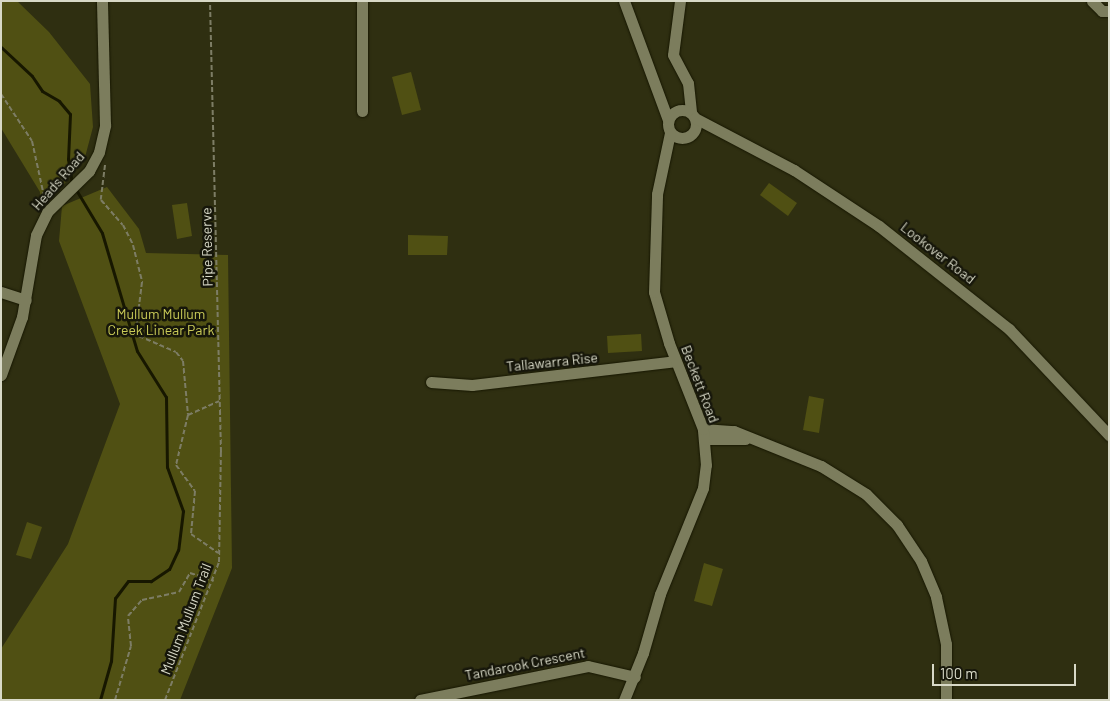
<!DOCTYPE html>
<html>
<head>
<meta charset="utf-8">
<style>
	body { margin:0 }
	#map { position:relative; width:1110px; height:701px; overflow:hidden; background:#2f2f11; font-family:Barlow,sans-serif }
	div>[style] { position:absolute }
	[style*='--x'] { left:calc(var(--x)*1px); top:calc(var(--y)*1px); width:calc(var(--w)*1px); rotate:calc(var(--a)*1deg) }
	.green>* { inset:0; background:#505013 }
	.stream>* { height:3px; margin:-1.5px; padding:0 1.5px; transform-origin:1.5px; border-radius:1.5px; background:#171700 }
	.path>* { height:2px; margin-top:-1px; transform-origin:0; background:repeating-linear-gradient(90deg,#7d7d65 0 5px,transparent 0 7.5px) }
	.roads { filter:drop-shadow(0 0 1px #171700) drop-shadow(0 0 1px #171700) }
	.minor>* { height:11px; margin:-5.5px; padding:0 5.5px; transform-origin:5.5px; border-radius:5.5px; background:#7c7d5d }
	.minor>.ring { margin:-5.5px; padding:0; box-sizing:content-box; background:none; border:11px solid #7c7d5d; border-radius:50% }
	span { translate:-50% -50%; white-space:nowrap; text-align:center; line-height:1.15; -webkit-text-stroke:5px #16160a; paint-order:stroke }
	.street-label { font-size:14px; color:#d8d9c7 }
	.park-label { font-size:14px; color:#cbcc58 }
	.frame { position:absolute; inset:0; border:2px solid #d8d9c7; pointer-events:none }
	.scale { position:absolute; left:932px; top:664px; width:144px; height:22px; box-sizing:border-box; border:2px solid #d8d9c7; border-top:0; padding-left:6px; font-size:15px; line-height:18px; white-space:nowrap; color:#d8d9c7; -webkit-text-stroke:4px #16160a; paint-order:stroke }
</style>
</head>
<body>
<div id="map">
	<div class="green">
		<i style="clip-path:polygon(1px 1px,17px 1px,49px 32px,90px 84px,93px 127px,84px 161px,39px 213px,40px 192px,1px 128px)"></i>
		<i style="clip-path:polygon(411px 72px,421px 110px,402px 115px,392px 77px)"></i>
		<i style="clip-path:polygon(769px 183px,797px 203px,788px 216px,760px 195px)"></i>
		<i style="clip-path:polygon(107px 187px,139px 229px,146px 253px,228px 255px,232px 568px,180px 700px,1px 700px,1px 649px,68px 544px,120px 404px,59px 241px,62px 206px)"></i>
		<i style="clip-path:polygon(187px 203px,192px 236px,177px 239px,172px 205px)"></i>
		<i style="clip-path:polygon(408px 235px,448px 236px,447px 255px,408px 255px)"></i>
		<i style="clip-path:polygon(641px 334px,642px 351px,608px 353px,607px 336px)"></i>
		<i style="clip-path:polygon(809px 396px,824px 399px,819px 433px,803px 430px)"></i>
		<i style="clip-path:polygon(27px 522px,42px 527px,31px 559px,16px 555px)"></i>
		<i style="clip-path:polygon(704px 563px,723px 569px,712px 606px,694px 601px)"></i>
	</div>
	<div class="stream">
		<i style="--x:1;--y:47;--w:42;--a:43.1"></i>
		<i style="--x:32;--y:76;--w:18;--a:56"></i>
		<i style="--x:42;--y:91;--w:20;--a:30"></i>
		<i style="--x:59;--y:101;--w:17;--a:50"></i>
		<i style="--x:70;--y:114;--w:45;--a:92.5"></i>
		<i style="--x:68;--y:159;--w:24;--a:81"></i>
		<i style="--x:75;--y:188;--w:52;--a:59"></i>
		<i style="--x:102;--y:233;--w:123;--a:73.5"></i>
		<i style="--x:137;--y:351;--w:54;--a:57.8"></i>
		<i style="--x:166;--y:397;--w:70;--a:89.2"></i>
		<i style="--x:167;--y:467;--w:47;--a:70"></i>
		<i style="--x:183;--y:511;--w:39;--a:97"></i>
		<i style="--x:178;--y:550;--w:21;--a:115"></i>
		<i style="--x:169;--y:569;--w:22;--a:146"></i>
		<i style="--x:151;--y:581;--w:23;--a:180"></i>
		<i style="--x:128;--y:581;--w:21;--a:127"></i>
		<i style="--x:115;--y:598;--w:63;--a:93.6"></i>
		<i style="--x:111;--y:661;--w:41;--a:105.8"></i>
	</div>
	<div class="path">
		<i style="--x:1;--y:94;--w:56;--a:56.6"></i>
		<i style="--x:32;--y:141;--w:56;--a:77.7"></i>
		<i style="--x:105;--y:165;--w:35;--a:97"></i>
		<i style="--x:101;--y:200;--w:33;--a:49"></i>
		<i style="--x:123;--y:225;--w:22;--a:63"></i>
		<i style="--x:133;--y:245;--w:38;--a:76"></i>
		<i style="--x:142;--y:282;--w:40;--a:97.1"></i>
		<i style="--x:137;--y:322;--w:14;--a:82"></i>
		<i style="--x:139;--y:336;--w:40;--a:23.4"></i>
		<i style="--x:176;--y:352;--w:11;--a:52"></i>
		<i style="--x:183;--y:361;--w:54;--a:84.7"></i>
		<i style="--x:188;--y:415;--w:51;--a:103.5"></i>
		<i style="--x:176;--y:465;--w:32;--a:54"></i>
		<i style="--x:195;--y:491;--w:43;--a:95.3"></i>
		<i style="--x:191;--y:534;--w:33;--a:35"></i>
		<i style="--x:36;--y:209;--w:15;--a:-58"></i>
		<i style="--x:44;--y:196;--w:45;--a:-41.4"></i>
		<i style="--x:188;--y:415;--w:34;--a:-24"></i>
		<i style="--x:115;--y:700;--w:56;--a:-73.5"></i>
		<i style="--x:131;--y:646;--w:30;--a:-96"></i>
		<i style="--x:128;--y:616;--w:21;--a:-49"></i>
		<i style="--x:142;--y:600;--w:38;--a:-12"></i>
		<i style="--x:179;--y:592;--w:22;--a:-60"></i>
		<i style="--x:190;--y:573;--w:25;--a:18"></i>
		<i style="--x:165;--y:700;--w:148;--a:-68.6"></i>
		<i style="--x:219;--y:562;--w:110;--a:-89"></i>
		<i style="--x:221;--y:452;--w:451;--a:-91.4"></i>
	</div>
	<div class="roads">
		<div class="minor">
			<i style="--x:624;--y:1;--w:127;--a:69.7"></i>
			<i style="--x:680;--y:1;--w:54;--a:97.4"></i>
			<i style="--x:673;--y:55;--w:32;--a:62"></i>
			<i style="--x:688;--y:83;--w:30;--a:84"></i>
			<i style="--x:1092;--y:1;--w:14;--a:45"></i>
			<i style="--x:1102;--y:11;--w:7;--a:0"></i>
			<i class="ring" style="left:668px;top:110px;width:17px;height:17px"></i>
			<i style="--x:362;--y:111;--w:110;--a:-90"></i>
			<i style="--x:695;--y:118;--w:112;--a:27.7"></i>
			<i style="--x:794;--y:170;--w:102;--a:33.4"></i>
			<i style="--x:879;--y:226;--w:166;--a:38.4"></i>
			<i style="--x:1009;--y:329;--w:146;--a:46.7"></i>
			<i style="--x:1;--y:292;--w:26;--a:18"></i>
			<i style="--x:1;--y:375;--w:62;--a:-70.1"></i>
			<i style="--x:22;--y:317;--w:83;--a:-80.3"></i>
			<i style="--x:36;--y:235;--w:25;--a:-64"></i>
			<i style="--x:47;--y:212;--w:59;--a:-44.3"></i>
			<i style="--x:89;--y:171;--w:21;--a:-62"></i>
			<i style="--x:99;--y:152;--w:28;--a:-77"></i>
			<i style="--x:105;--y:125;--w:124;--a:-91.4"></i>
			<i style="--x:431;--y:382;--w:41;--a:4.2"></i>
			<i style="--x:472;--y:385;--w:204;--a:-6.7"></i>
			<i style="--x:703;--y:429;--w:31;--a:4"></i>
			<i style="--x:734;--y:431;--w:94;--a:21.9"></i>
			<i style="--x:821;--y:466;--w:53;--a:31.9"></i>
			<i style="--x:866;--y:494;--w:44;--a:45"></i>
			<i style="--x:897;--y:525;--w:43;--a:56.3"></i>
			<i style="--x:921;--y:561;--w:39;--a:67"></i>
			<i style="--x:936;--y:597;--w:48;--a:78"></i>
			<i style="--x:946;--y:644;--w:56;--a:90"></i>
			<i style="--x:705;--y:439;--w:40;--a:0"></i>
			<i style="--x:420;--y:700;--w:171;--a:-11.4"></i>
			<i style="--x:588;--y:666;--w:48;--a:13.2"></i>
			<i style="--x:624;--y:700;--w:51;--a:-68"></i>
			<i style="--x:643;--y:653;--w:61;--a:-73.9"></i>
			<i style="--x:660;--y:594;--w:114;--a:-67.9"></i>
			<i style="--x:703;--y:488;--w:23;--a:-83"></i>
			<i style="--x:706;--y:465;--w:36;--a:-95"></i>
			<i style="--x:703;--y:429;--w:92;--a:-111.6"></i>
			<i style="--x:669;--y:343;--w:53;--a:-106.4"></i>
			<i style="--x:654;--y:292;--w:98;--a:-88.2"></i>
			<i style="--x:657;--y:194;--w:62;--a:-78"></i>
		</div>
	</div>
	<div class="street-label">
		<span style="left:58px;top:181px;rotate:-49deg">Heads Road</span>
		<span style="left:207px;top:247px;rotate:-91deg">Pipe Reserve</span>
		<span style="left:938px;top:253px;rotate:38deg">Lookover Road</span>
		<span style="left:552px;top:362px;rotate:-6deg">Tallawarra Rise</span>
		<span style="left:700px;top:384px;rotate:69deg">Beckett Road</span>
		<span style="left:186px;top:619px;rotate:-69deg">Mullum Mullum Trail</span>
		<span style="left:525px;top:664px;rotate:-11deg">Tandarook Crescent</span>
	</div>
	<div class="park-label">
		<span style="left:161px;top:322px">Mullum Mullum<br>Creek Linear Park</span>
	</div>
	<div class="frame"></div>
	<div class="scale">100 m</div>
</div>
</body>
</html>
